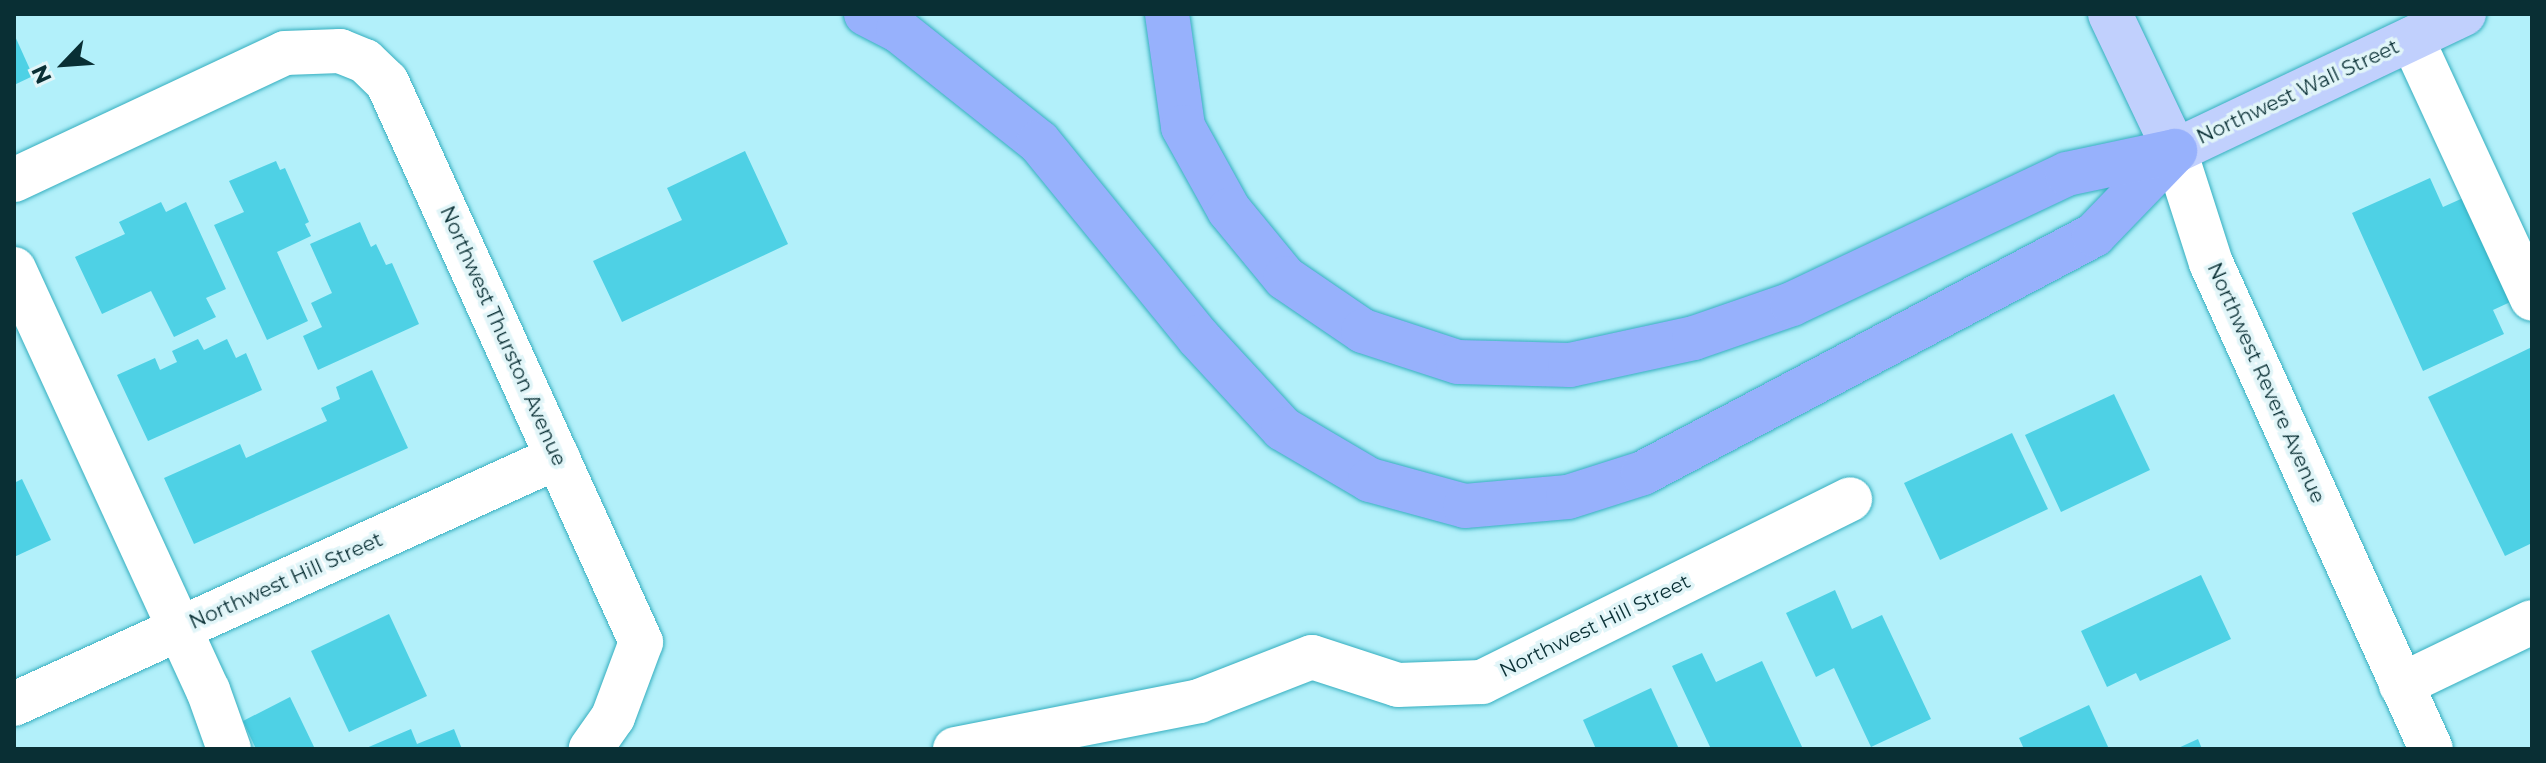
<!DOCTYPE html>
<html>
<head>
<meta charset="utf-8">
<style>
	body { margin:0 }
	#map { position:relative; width:2546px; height:763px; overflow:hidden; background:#b2f0fa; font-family:Montserrat,sans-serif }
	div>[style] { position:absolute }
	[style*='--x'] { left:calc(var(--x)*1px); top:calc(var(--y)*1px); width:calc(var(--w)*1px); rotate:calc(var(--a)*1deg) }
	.building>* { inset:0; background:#4ed1e5 }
	.roads { filter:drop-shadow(0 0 2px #35aebf) drop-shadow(0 0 2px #35aebf) }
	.minor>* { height:44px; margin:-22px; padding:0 22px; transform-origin:22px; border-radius:22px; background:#fff }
	.major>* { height:44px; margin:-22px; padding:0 22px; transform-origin:22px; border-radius:22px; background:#c1d0fd }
	.highway>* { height:44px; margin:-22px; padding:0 22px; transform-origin:22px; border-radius:22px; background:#97b1fc }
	span { translate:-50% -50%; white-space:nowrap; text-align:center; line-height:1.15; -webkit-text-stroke:7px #e1f5f8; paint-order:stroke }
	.street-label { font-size:20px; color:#092f34 }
	.frame { position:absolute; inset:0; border:16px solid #092f34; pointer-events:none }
	.north { position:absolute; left:24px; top:24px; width:80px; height:80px; -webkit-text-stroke:6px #e1f5f8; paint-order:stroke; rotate:245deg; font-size:22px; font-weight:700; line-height:32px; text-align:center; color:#092f34 }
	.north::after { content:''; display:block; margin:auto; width:28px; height:36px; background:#092f34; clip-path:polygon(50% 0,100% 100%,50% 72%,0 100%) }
</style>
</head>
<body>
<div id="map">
	<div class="building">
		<i style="clip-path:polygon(14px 34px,33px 76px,14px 85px)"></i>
		<i style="clip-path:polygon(745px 151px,788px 244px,622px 322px,593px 261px,682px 220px,667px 188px)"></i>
		<i style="clip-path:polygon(276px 161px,280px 170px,285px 168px,309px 222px,305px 224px,311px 236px,277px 252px,308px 321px,267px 340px,214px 225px,244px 212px,229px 181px)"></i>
		<i style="clip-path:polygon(2430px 178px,2443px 207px,2472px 194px,2519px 298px,2493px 310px,2504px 334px,2423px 371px,2352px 213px)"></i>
		<i style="clip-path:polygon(161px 202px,166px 212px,186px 202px,226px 289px,206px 298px,216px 317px,174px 337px,151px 291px,102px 314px,75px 257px,125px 234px,119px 222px)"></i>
		<i style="clip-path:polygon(360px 222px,371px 247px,376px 244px,386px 265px,392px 263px,419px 324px,318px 370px,303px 336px,322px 327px,311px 303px,332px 293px,310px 244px)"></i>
		<i style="clip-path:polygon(198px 339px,204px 350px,227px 339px,236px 358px,246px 353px,262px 390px,148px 441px,117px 375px,155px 358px,160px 370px,177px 362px,172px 351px)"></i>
		<i style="clip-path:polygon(2532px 347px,2532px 543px,2505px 556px,2428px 397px)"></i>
		<i style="clip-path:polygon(372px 370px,408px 448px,194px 544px,164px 478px,240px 444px,246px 458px,327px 421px,321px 408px,340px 399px,336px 387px)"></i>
		<i style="clip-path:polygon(2114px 394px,2150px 470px,2061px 512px,2025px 435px)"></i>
		<i style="clip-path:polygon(2012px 433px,2048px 509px,1940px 560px,1904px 483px)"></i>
		<i style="clip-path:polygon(22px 479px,51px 540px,14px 557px,14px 483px)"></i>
		<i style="clip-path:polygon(2201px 575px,2231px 639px,2140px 681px,2136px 673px,2107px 687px,2081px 631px)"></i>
		<i style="clip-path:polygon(1835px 590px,1852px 629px,1882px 615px,1931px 719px,1871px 747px,1834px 668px,1816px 677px,1786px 613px)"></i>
		<i style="clip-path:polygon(389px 614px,427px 696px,349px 732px,311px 651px)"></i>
		<i style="clip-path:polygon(1702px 653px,1716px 682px,1762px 661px,1803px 749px,1711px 749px,1672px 666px)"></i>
		<i style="clip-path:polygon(1651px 688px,1679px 749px,1596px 749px,1583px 720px)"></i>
		<i style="clip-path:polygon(290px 697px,315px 749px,256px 749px,243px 721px)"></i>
		<i style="clip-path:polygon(2089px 705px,2109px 749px,2024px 749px,2019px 738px)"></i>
		<i style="clip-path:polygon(411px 729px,417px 744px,454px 729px,462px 749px,364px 749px)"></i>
		<i style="clip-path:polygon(2198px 739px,2202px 749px,2176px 749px)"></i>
	</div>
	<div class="roads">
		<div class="minor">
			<i style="--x:2412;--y:39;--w:286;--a:65.2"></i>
			<i style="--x:2175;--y:151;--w:118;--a:72.2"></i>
			<i style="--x:2211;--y:263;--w:533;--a:65.64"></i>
			<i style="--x:14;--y:180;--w:299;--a:-25.1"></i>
			<i style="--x:285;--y:53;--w:55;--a:-2.1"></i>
			<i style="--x:340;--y:51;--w:27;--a:22"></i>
			<i style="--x:365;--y:61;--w:30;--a:44"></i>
			<i style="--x:387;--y:82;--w:615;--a:65.6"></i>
			<i style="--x:641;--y:642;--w:80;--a:110.5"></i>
			<i style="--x:613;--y:717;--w:39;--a:125"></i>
			<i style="--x:14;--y:269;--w:464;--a:65.3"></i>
			<i style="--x:208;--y:690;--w:63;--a:70.4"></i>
			<i style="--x:2401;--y:685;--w:145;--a:-25.7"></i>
			<i style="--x:14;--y:704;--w:597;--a:-24.42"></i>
			<i style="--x:955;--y:749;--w:249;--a:-11.1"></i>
			<i style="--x:1199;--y:701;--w:121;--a:-21.3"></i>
			<i style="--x:1312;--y:657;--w:90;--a:18"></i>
			<i style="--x:1398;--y:685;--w:84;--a:-2"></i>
			<i style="--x:1482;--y:682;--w:411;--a:-26.4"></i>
		</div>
		<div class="major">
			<i style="--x:2110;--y:14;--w:152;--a:64.6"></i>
			<i style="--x:2175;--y:151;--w:320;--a:-25.4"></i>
		</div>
		<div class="highway">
			<i style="--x:866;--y:14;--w:36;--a:27"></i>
			<i style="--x:898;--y:30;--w:180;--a:38.5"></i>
			<i style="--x:1039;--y:142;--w:252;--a:50.8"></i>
			<i style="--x:1198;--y:337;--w:125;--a:47.3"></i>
			<i style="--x:1283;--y:429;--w:101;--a:30.4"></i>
			<i style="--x:1370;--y:480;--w:98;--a:15.3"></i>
			<i style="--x:1465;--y:506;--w:103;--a:-5"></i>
			<i style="--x:1568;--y:497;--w:79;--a:-17.7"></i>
			<i style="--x:1643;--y:473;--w:510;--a:-27.82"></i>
			<i style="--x:2094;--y:235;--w:117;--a:-46"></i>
			<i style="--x:1167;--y:14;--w:114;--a:81.9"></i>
			<i style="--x:1183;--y:127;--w:95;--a:61"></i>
			<i style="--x:1229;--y:210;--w:88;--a:50.5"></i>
			<i style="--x:1285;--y:278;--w:94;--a:34.2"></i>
			<i style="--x:1363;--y:331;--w:100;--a:18.1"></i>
			<i style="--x:1458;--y:362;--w:112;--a:1.5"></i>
			<i style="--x:1570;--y:365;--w:127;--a:-12.3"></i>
			<i style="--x:1694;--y:338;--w:104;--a:-19.1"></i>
			<i style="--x:1792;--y:304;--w:304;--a:-25.3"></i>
			<i style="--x:2067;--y:174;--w:110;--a:-12"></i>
		</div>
	</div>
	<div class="street-label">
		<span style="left:2298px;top:92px;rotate:-25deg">Northwest Wall Street</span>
		<span style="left:503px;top:336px;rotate:66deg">Northwest Thurston Avenue</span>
		<span style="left:2266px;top:383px;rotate:66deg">Northwest Revere Avenue</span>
		<span style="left:286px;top:581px;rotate:-24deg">Northwest Hill Street</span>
		<span style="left:1595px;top:626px;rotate:-26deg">Northwest Hill Street</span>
	</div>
	<div class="frame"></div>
	<div class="north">N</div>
</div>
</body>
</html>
